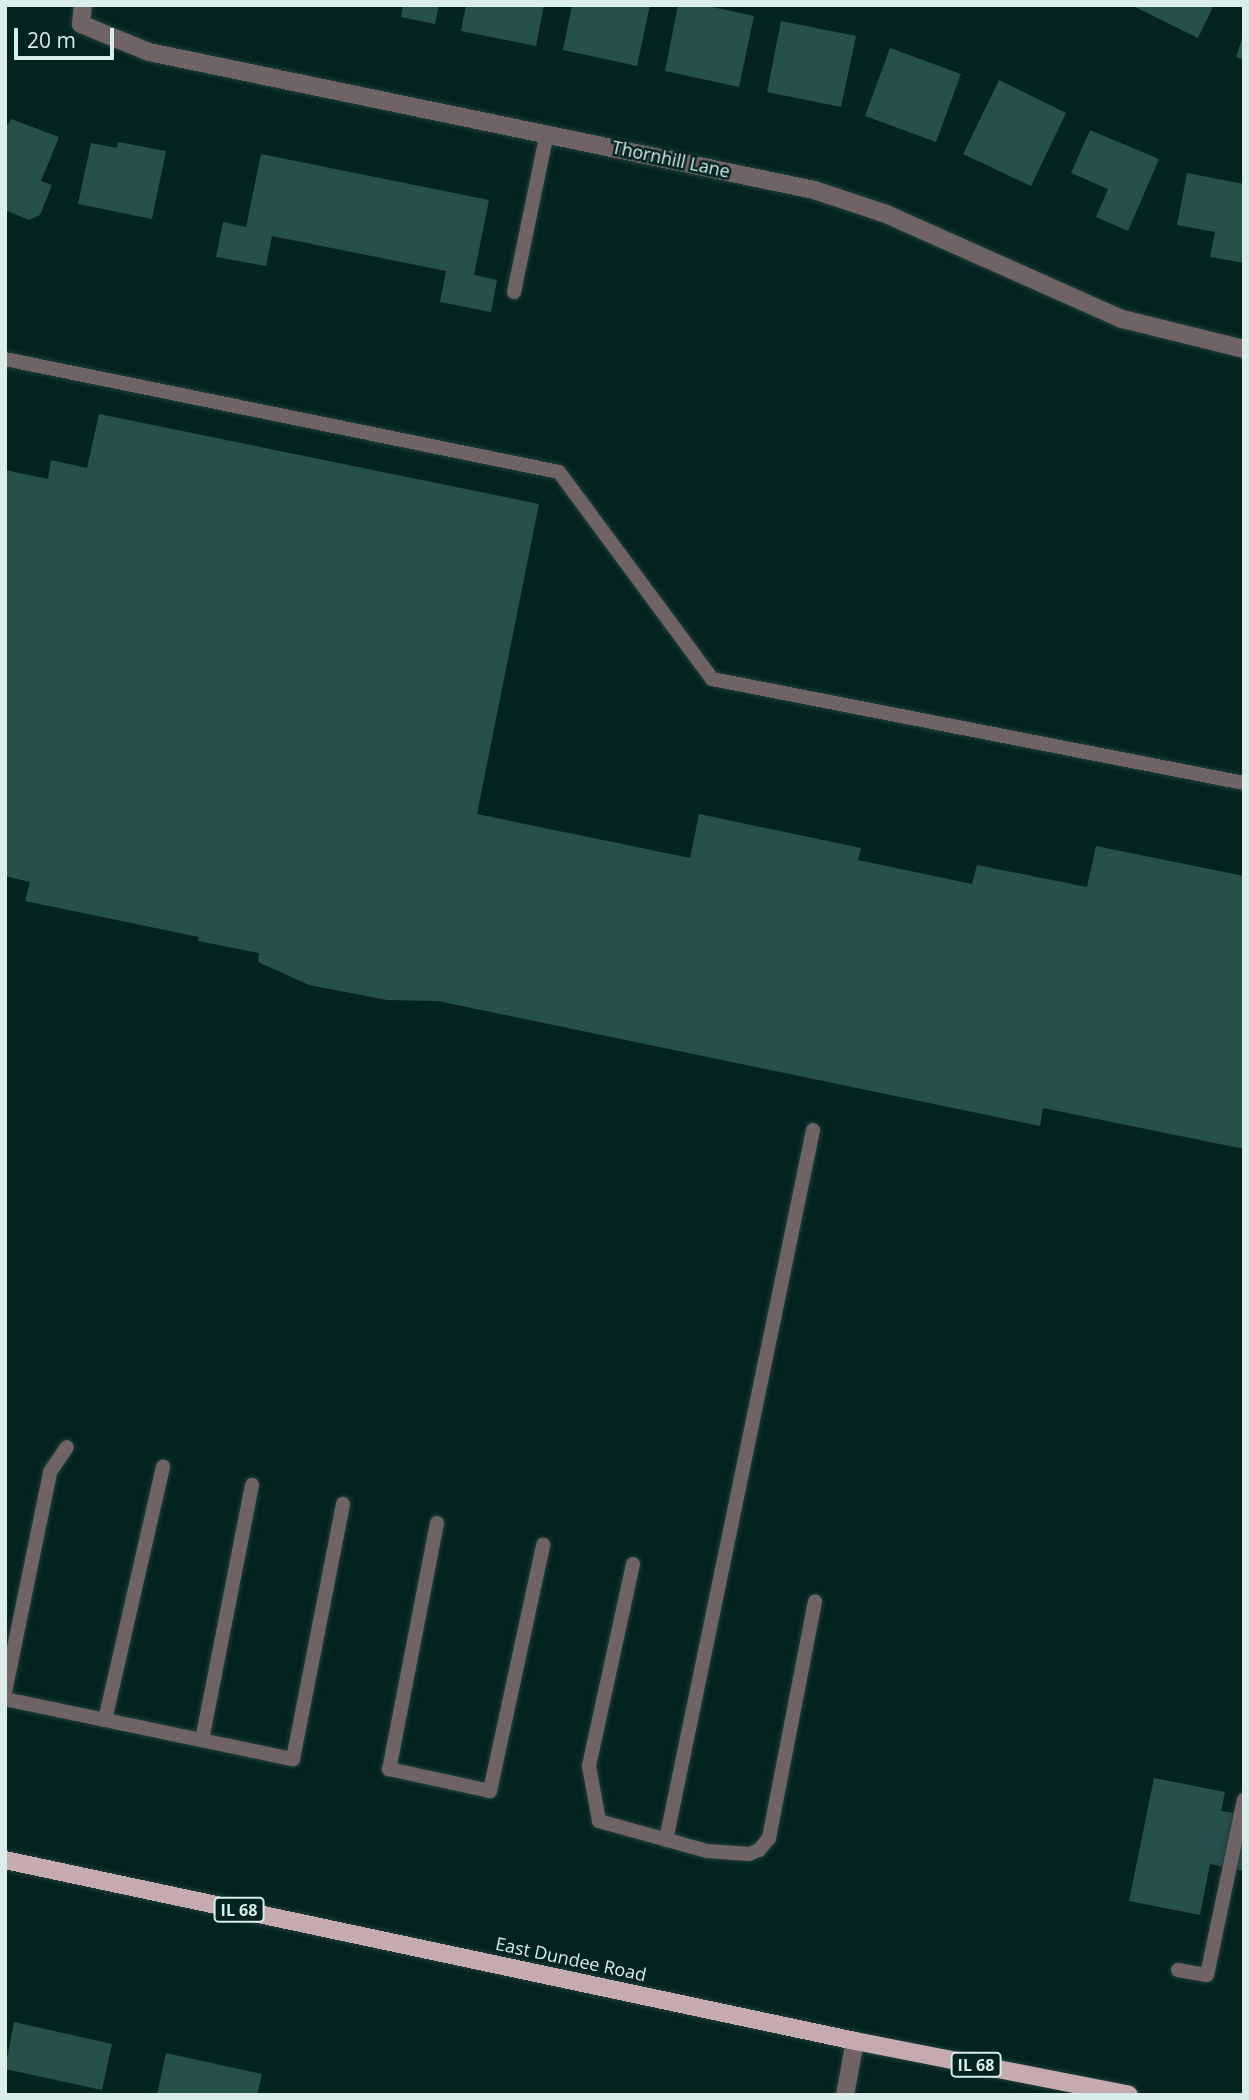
<!DOCTYPE html>
<html>
<head>
<meta charset="utf-8">
<style>
	body { margin:0 }
	#map { position:relative; width:1249px; height:2100px; overflow:hidden; background:#022320; font-family:"Open Sans",sans-serif }
	div>[style] { position:absolute }
	[style*='--x'] { left:calc(var(--x)*1px); top:calc(var(--y)*1px); width:calc(var(--w)*1px); rotate:calc(var(--a)*1deg) }
	.building>* { inset:0; background:#26504c }
	.roads { filter:drop-shadow(0 0 2px #203f3c) drop-shadow(0 0 2px #203f3c) }
	.service>* { height:14px; margin:-7px; padding:0 7px; transform-origin:7px; border-radius:7px; background:#706365 }
	.minor>* { height:18px; margin:-9px; padding:0 9px; transform-origin:9px; border-radius:9px; background:#706365 }
	.primary>* { height:18px; margin:-9px; padding:0 9px; transform-origin:9px; border-radius:9px; background:#c5aaaf }
	span { translate:-50% -50%; white-space:nowrap; text-align:center; line-height:1.15; -webkit-text-stroke:5px #022320; paint-order:stroke }
	.shield-label span { padding:2px 5px; background:#022320; border:2px solid; border-radius:5px; -webkit-text-stroke-width:0 }
	.shield-label { font-size:16px; color:#dbedeb; font-weight:700 }
	.street-label { font-size:18px; color:#dbedeb }
	.frame { position:absolute; inset:0; border:7px solid #dbedeb; pointer-events:none }
	.scale { position:absolute; left:14px; top:28px; width:100px; height:32px; box-sizing:border-box; border:4px solid #dbedeb; border-top:0; padding-left:9px; font-size:21px; line-height:24px; white-space:nowrap; color:#dbedeb; -webkit-text-stroke:5px #022320; paint-order:stroke }
</style>
</head>
<body>
<div id="map">
	<div class="building">
		<i style="clip-path:polygon(403px 5px,439px 5px,435px 24px,401px 17px)"></i>
		<i style="clip-path:polygon(466px 5px,544px 5px,536px 46px,461px 31px)"></i>
		<i style="clip-path:polygon(572px 5px,650px 5px,637px 66px,563px 50px)"></i>
		<i style="clip-path:polygon(678px 5px,703px 5px,754px 16px,739px 87px,665px 71px)"></i>
		<i style="clip-path:polygon(1131px 5px,1214px 5px,1198px 38px)"></i>
		<i style="clip-path:polygon(781px 21px,856px 36px,841px 107px,767px 92px)"></i>
		<i style="clip-path:polygon(1243px 35px,1244px 35px,1244px 60px,1236px 57px)"></i>
		<i style="clip-path:polygon(890px 48px,961px 74px,936px 142px,865px 116px)"></i>
		<i style="clip-path:polygon(999px 80px,1066px 113px,1031px 186px,963px 154px)"></i>
		<i style="clip-path:polygon(11px 119px,59px 137px,41px 181px,52px 185px,40px 215px,29px 220px,5px 210px,5px 124px,8px 125px)"></i>
		<i style="clip-path:polygon(1090px 130px,1159px 159px,1128px 231px,1096px 217px,1108px 189px,1071px 173px)"></i>
		<i style="clip-path:polygon(118px 142px,166px 151px,152px 219px,78px 204px,91px 143px,117px 148px)"></i>
		<i style="clip-path:polygon(261px 154px,489px 200px,474px 275px,497px 280px,491px 312px,440px 302px,446px 271px,272px 236px,266px 266px,216px 257px,223px 222px,246px 227px)"></i>
		<i style="clip-path:polygon(1187px 173px,1244px 184px,1244px 263px,1210px 257px,1215px 232px,1177px 225px)"></i>
		<i style="clip-path:polygon(99px 414px,539px 504px,477px 814px,690px 858px,699px 814px,861px 848px,858px 860px,972px 884px,977px 865px,1087px 887px,1096px 846px,1244px 876px,1244px 1149px,1043px 1108px,1040px 1126px,438px 1001px,387px 1000px,309px 985px,258px 962px,259px 953px,198px 941px,199px 937px,25px 901px,30px 882px,5px 876px,5px 470px,48px 479px,51px 460px,87px 468px)"></i>
		<i style="clip-path:polygon(1154px 1778px,1225px 1792px,1221px 1811px,1244px 1815px,1244px 1871px,1210px 1864px,1200px 1915px,1129px 1901px)"></i>
		<i style="clip-path:polygon(14px 2022px,112px 2044px,102px 2090px,5px 2069px)"></i>
		<i style="clip-path:polygon(166px 2053px,262px 2074px,257px 2095px,157px 2095px)"></i>
	</div>
	<div class="roads">
		<div class="service">
			<i style="--x:514;--y:292;--w:162;--a:-78.3"></i>
			<i style="--x:5;--y:359;--w:565;--a:11.53"></i>
			<i style="--x:559;--y:472;--w:257;--a:53.5"></i>
			<i style="--x:712;--y:679;--w:542;--a:11.06"></i>
			<i style="--x:437;--y:1523;--w:251;--a:101"></i>
			<i style="--x:389;--y:1769;--w:103;--a:12.3"></i>
			<i style="--x:490;--y:1791;--w:252;--a:-77.8"></i>
			<i style="--x:633;--y:1564;--w:207;--a:102.3"></i>
			<i style="--x:589;--y:1766;--w:56;--a:79.7"></i>
			<i style="--x:599;--y:1821;--w:112;--a:15.5"></i>
			<i style="--x:707;--y:1851;--w:42;--a:4.1"></i>
			<i style="--x:749;--y:1854;--w:11;--a:-22"></i>
			<i style="--x:759;--y:1850;--w:16;--a:-50"></i>
			<i style="--x:769;--y:1838;--w:241;--a:-79"></i>
			<i style="--x:5;--y:1692;--w:225;--a:-78.4"></i>
			<i style="--x:50;--y:1472;--w:30;--a:-56"></i>
			<i style="--x:5;--y:1699;--w:294;--a:11.8"></i>
			<i style="--x:293;--y:1759;--w:260;--a:-78.9"></i>
			<i style="--x:105;--y:1720;--w:260;--a:-77.1"></i>
			<i style="--x:202;--y:1740;--w:260;--a:-78.9"></i>
			<i style="--x:666;--y:1840;--w:725;--a:-78.3"></i>
			<i style="--x:1178;--y:1970;--w:29;--a:10"></i>
			<i style="--x:1207;--y:1975;--w:179;--a:-78.1"></i>
		</div>
		<div class="minor">
			<i style="--x:83;--y:5;--w:19;--a:96"></i>
			<i style="--x:81;--y:24;--w:74;--a:22.4"></i>
			<i style="--x:149;--y:52;--w:679;--a:11.72"></i>
			<i style="--x:814;--y:190;--w:76;--a:18.4"></i>
			<i style="--x:886;--y:214;--w:258;--a:24"></i>
			<i style="--x:1122;--y:319;--w:126;--a:13.8"></i>
			<i style="--x:845;--y:2095;--w:55;--a:-79.5"></i>
		</div>
		<div class="primary">
			<i style="--x:5;--y:1860;--w:869;--a:12.02"></i>
			<i style="--x:855;--y:2041;--w:279;--a:11.1"></i>
		</div>
	</div>
	<div class="shield-label">
		<span style="left:239px;top:1910px">IL 68</span>
		<span style="left:976px;top:2065px">IL 68</span>
	</div>
	<div class="street-label">
		<span style="left:671px;top:159px;rotate:12deg">Thornhill Lane</span>
		<span style="left:571px;top:1959px;rotate:12deg">East Dundee Road</span>
	</div>
	<div class="frame"></div>
	<div class="scale">20 m</div>
</div>
</body>
</html>
